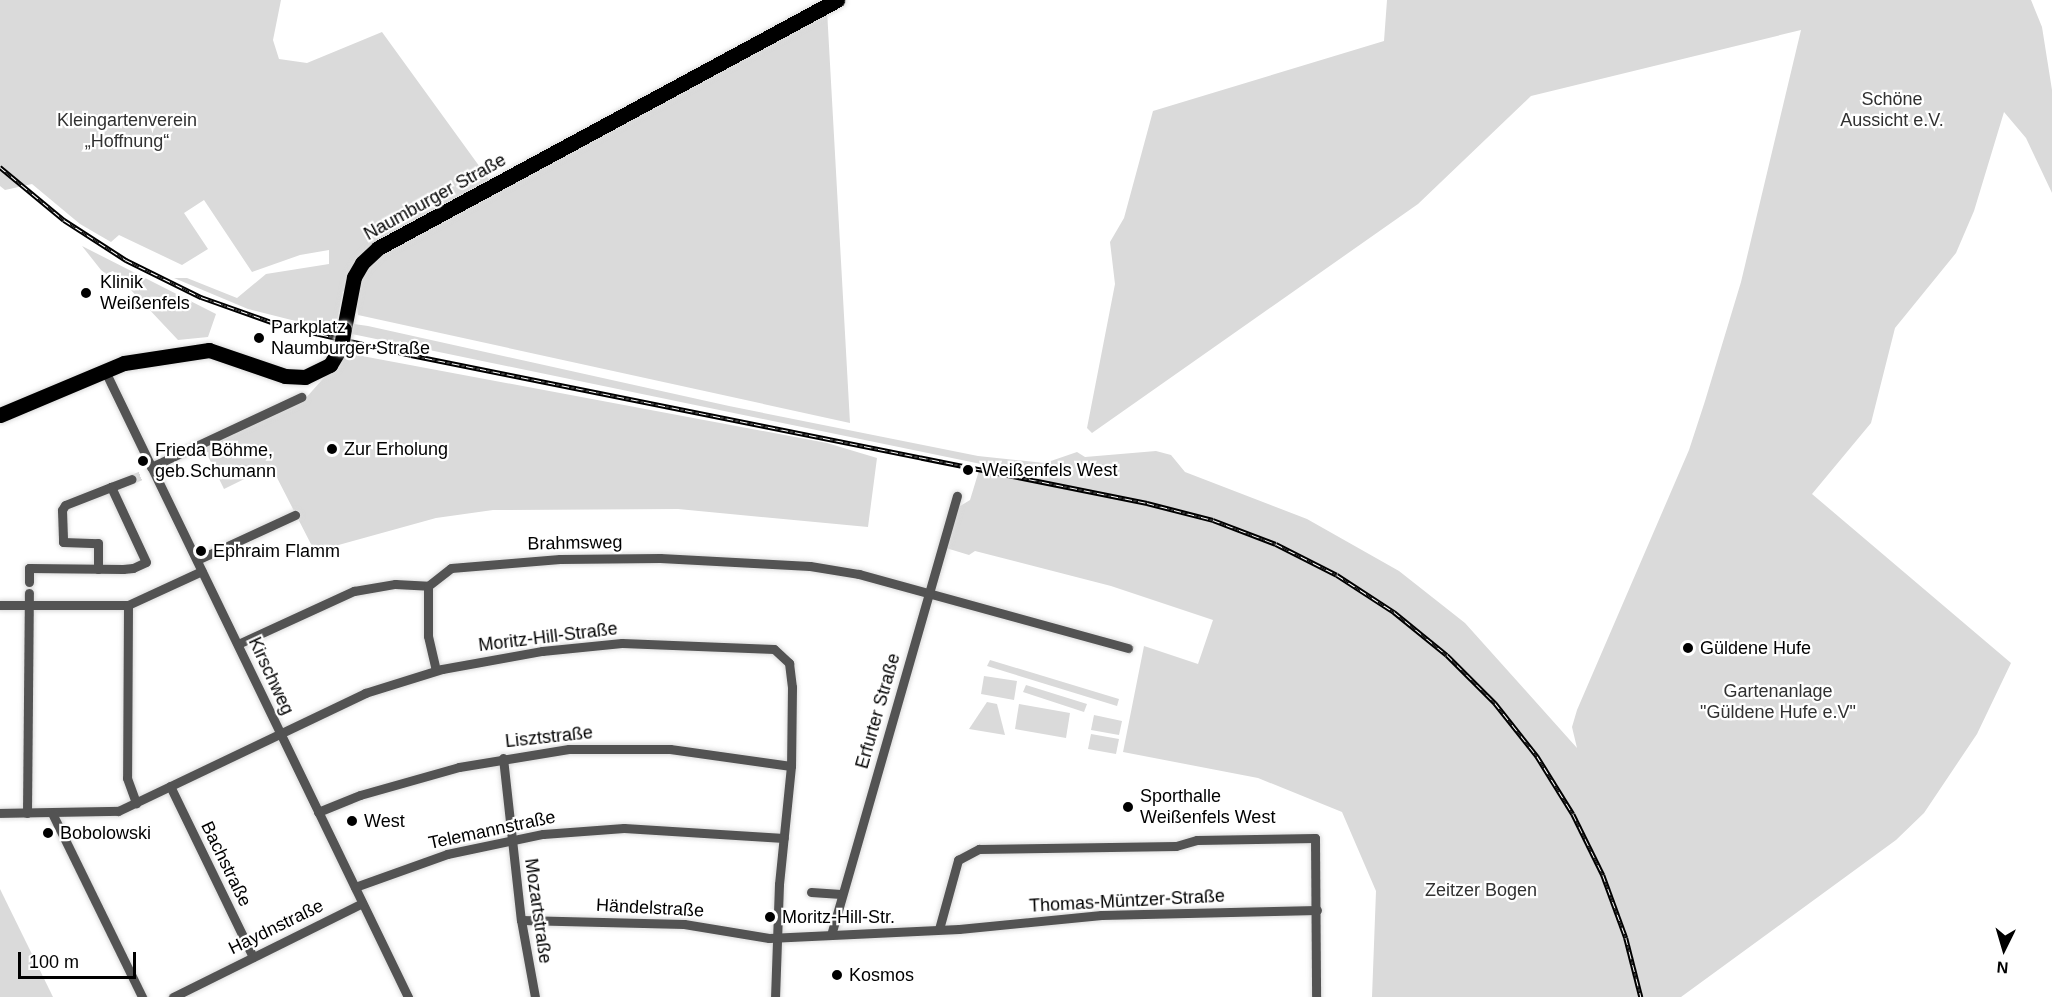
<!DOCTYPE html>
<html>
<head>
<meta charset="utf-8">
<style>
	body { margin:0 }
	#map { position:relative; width:2052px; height:997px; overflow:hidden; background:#fff; font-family:Arial,sans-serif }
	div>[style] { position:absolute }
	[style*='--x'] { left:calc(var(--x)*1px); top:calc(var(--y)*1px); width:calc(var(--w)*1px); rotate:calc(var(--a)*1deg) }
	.green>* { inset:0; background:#dadada }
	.minor-tunnel>* { height:9px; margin-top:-4.5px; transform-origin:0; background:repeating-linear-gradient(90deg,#d9d9d9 0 9px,transparent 0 13.5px) }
	.roads { filter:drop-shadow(0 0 2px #dbdbdb) drop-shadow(0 0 2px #dbdbdb) }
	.minor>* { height:9px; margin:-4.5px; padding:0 4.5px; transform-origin:4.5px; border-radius:4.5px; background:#535353 }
	.primary>* { height:15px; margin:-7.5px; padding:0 7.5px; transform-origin:7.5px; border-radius:7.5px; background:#000 }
	.rail>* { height:4.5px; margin-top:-2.25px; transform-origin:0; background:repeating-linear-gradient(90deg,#fff 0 7px,#000 0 14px); box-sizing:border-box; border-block:2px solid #000 }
	.bridges { filter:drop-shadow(0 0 2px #dbdbdb) drop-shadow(0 0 2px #dbdbdb) }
	.primary-bridge>* { height:15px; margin:-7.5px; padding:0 7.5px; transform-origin:7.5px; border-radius:7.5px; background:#000 }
	.dots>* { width:16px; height:16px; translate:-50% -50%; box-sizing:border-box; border:3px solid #fff; border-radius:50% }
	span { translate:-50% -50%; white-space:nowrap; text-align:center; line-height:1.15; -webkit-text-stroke:4.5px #fff; paint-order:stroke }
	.park-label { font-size:18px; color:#313131 }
	.street-label { font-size:18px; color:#000 }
	.poi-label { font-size:18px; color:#000 }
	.left { translate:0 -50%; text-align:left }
	.north { position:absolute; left:1974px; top:919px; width:60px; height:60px; -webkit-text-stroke:4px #fff; paint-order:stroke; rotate:185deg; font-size:16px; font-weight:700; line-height:24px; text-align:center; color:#000 }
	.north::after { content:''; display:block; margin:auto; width:21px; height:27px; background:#000; clip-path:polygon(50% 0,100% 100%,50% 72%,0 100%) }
	.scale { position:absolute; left:18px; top:952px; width:118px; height:27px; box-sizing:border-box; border:3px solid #000; border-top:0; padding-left:8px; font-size:18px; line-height:21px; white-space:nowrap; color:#000; -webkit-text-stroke:4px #fff; paint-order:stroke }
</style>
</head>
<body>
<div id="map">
	<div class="green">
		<i style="clip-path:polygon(0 0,281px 0,273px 40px,279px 59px,307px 63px,382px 32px,498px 192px,827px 10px,850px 423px,358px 315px,355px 296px,343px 291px,335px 331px,248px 309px,174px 278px,187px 278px,237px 298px,266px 274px,329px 264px,329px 250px,300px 255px,252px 272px,204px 200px,184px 213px,208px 249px,182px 265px,119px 235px,111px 242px,80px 224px,32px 184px,5px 190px,0 186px)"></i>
		<i style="clip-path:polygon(1387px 0,2031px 0,2042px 27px,2052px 90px,2052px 193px,2026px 138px,2004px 112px,1974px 211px,1956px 253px,1895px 328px,1871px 423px,1812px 494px,2011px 663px,1977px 734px,1924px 813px,1896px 840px,1681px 997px,1372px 997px,1376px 891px,1342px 812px,1258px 778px,1123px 752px,1144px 646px,1198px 664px,1213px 620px,1111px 586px,975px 551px,969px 555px,946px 548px,957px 508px,970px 500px,981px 464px,352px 334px,354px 324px,368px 326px,729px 406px,978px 456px,1045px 463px,1077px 452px,1085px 457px,1156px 451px,1171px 455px,1185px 472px,1307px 519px,1399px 571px,1465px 623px,1577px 748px,1572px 727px,1577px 710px,1689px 450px,1705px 401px,1741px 282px,1801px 30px,1531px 96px,1418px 204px,1092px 433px,1087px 428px,1115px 284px,1110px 242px,1124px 218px,1153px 111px,1384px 41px)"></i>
		<i style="clip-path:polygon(82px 246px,216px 314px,208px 337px,178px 340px,113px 271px,106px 274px,101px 270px)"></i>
		<i style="clip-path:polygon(346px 353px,827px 443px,877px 458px,868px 527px,678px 509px,493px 510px,436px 518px,324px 549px,324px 553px,314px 550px,271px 466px,224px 489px,203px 446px,304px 400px)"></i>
		<i style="clip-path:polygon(990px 660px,1119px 699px,1117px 706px,987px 666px)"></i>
		<i style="clip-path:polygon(984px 676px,1017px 681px,1014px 700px,981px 694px)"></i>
		<i style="clip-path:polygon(1026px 685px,1087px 704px,1084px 712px,1023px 692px)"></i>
		<i style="clip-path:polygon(987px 702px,997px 704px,1005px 735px,969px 729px)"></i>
		<i style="clip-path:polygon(1019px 704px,1070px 713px,1066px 738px,1015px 729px)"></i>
		<i style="clip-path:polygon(1094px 715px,1122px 721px,1119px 735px,1091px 730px)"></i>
		<i style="clip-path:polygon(1091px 734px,1119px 739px,1116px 754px,1088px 749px)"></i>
		<i style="clip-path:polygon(0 889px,53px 997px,0 997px)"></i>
	</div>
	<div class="minor-tunnel">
		<i style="--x:132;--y:479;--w:11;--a:-22"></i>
	</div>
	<div class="roads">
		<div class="minor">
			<i style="--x:104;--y:369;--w:698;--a:64.17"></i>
			<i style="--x:151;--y:467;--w:166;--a:-25"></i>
			<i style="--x:111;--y:487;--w:22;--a:-21"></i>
			<i style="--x:197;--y:560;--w:108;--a:-24.7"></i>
			<i style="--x:29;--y:582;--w:14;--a:-90"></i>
			<i style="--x:29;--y:568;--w:94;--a:0.6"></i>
			<i style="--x:123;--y:569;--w:10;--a:-6"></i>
			<i style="--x:133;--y:568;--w:14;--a:-25"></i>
			<i style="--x:146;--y:562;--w:83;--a:-115"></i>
			<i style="--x:111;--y:487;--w:49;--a:158.6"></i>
			<i style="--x:65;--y:505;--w:6;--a:121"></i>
			<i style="--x:62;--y:510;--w:32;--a:88"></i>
			<i style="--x:63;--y:542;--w:35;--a:2"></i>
			<i style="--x:98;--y:543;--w:26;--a:90"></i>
			<i style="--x:428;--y:586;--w:50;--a:90"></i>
			<i style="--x:428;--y:636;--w:35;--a:77"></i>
			<i style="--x:0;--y:605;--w:128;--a:0"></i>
			<i style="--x:128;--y:605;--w:81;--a:-24.7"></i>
			<i style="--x:128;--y:605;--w:173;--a:90.3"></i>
			<i style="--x:127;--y:778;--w:27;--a:70"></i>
			<i style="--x:238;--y:644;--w:128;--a:-24.6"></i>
			<i style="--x:354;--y:591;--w:42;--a:-9.7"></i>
			<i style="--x:395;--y:584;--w:33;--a:3"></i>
			<i style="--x:428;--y:586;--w:29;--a:-38"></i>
			<i style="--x:451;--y:568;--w:109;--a:-4.7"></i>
			<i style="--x:560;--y:559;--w:100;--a:-0.6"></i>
			<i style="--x:660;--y:558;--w:150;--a:3.1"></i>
			<i style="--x:810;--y:566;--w:50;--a:9.3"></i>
			<i style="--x:859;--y:574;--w:279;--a:15.4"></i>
			<i style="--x:503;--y:758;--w:163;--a:83.7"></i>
			<i style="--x:521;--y:920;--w:78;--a:79.7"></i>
			<i style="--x:170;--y:786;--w:190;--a:64.1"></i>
			<i style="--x:318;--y:812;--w:45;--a:-22"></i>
			<i style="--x:360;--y:795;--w:103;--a:-15.8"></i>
			<i style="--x:459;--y:767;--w:111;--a:-9.3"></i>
			<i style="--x:569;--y:749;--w:101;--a:0"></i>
			<i style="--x:670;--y:749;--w:122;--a:8"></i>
			<i style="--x:0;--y:813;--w:118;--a:-1"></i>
			<i style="--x:118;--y:811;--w:274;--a:-25.5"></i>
			<i style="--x:365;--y:693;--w:81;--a:-17.3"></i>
			<i style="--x:442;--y:669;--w:102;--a:-10.2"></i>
			<i style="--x:542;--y:651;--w:80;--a:-5.7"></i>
			<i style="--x:622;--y:643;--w:152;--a:2.3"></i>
			<i style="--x:774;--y:649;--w:21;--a:43"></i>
			<i style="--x:789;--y:663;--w:24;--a:83"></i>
			<i style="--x:792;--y:687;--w:79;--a:90.7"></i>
			<i style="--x:791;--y:766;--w:119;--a:95.8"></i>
			<i style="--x:779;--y:884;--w:113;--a:92"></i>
			<i style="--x:27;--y:813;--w:220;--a:-89.5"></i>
			<i style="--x:52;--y:813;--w:205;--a:63.9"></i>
			<i style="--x:355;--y:887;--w:98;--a:-19.7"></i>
			<i style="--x:447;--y:854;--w:98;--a:-11.8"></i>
			<i style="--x:543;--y:834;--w:81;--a:-4.2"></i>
			<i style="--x:624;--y:828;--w:160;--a:3.6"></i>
			<i style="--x:811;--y:892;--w:30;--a:4"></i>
			<i style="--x:521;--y:920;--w:163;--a:1.4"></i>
			<i style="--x:684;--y:924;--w:86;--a:9.4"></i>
			<i style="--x:769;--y:938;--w:190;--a:-2.7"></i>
			<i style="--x:959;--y:929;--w:143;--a:-5.6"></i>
			<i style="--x:1101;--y:915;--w:216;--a:-1.3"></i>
			<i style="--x:939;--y:929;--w:72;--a:-74.6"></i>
			<i style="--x:958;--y:860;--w:24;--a:-28"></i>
			<i style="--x:979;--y:849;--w:197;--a:-0.9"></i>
			<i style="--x:1176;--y:846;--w:22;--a:-16"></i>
			<i style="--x:1197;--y:840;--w:118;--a:-1"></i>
			<i style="--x:1315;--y:838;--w:159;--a:89.6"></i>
			<i style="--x:831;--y:935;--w:457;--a:-74"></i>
			<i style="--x:173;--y:997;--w:211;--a:-26.4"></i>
		</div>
		<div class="primary">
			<i style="--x:344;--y:329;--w:53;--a:-79.1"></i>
			<i style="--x:354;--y:277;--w:16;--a:-60"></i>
			<i style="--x:362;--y:263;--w:22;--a:-43"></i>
			<i style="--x:378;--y:248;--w:522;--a:-28.38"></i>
			<i style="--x:0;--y:415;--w:134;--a:-22.8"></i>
			<i style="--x:124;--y:363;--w:86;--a:-8.7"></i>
			<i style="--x:209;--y:350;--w:80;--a:18.9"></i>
			<i style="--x:285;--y:376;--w:20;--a:3"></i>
			<i style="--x:305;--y:377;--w:28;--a:-26"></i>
			<i style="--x:330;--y:365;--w:21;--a:-59"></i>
		</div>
	</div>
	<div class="rail">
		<i style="--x:0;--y:167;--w:83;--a:39.6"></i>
		<i style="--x:64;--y:220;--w:74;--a:32.8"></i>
		<i style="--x:126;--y:260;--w:84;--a:26.3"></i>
		<i style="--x:201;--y:297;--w:84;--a:19.5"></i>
		<i style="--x:280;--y:325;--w:134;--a:12.9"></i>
		<i style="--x:411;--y:355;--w:751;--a:11.37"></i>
		<i style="--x:1147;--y:503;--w:68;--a:14.4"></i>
		<i style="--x:1213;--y:520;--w:67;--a:20.9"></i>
		<i style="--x:1276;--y:544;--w:68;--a:26.9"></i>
		<i style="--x:1337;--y:575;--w:68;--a:33"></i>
		<i style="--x:1394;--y:612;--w:68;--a:39.1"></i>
		<i style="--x:1447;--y:655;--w:68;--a:45"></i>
		<i style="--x:1495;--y:703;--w:68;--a:51.6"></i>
		<i style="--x:1537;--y:756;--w:68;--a:58.2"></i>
		<i style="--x:1573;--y:814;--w:68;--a:63.8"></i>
		<i style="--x:1603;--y:875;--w:67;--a:69.9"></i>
		<i style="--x:1626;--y:938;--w:61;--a:75.7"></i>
	</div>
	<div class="bridges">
		<div class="primary-bridge">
			<i style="--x:341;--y:347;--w:18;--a:-81"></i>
		</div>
	</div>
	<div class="dots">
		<i style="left:86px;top:293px;background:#000"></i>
		<i style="left:259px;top:338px;background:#000"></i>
		<i style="left:332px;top:449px;background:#000"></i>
		<i style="left:143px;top:461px;background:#000"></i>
		<i style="left:968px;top:470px;background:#000"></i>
		<i style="left:201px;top:551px;background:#000"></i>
		<i style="left:1688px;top:648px;background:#000"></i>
		<i style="left:1128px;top:807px;background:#000"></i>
		<i style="left:352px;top:821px;background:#000"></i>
		<i style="left:48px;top:833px;background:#000"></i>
		<i style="left:770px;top:917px;background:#000"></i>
		<i style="left:837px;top:975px;background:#000"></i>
	</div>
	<div class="park-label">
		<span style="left:1892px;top:110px">Schöne<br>Aussicht e.V.</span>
		<span style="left:127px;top:131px">Kleingartenverein<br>„Hoffnung“</span>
		<span style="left:1778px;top:702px">Gartenanlage<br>"Güldene Hufe e.V"</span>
		<span style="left:1481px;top:890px">Zeitzer Bogen</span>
	</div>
	<div class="street-label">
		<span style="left:435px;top:197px;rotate:-29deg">Naumburger Straße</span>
		<span style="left:575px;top:543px;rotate:-1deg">Brahmsweg</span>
		<span style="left:548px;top:637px;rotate:-7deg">Moritz-Hill-Straße</span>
		<span style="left:271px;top:676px;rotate:65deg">Kirschweg</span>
		<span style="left:878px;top:711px;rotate:-74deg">Erfurter Straße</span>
		<span style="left:549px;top:737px;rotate:-6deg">Lisztstraße</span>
		<span style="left:492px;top:830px;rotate:-12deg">Telemannstraße</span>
		<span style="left:226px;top:864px;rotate:64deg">Bachstraße</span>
		<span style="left:1127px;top:901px;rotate:-3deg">Thomas-Müntzer-Straße</span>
		<span style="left:650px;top:908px;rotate:3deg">Händelstraße</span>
		<span style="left:538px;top:911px;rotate:82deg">Mozartstraße</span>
		<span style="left:276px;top:927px;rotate:-26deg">Haydnstraße</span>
	</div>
	<div class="poi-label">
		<span class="left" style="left:100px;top:293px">Klinik<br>Weißenfels</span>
		<span class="left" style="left:271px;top:338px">Parkplatz<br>Naumburger Straße</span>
		<span class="left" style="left:344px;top:449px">Zur Erholung</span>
		<span class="left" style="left:155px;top:461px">Frieda Böhme,<br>geb.Schumann</span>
		<span class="left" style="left:982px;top:470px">Weißenfels West</span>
		<span class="left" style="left:213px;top:551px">Ephraim Flamm</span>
		<span class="left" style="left:1700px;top:648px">Güldene Hufe</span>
		<span class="left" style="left:1140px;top:807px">Sporthalle<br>Weißenfels West</span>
		<span class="left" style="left:364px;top:821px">West</span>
		<span class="left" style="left:60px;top:833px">Bobolowski</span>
		<span class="left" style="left:782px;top:917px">Moritz-Hill-Str.</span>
		<span class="left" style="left:849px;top:975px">Kosmos</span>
	</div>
	<div class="north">N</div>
	<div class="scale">100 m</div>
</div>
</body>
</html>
